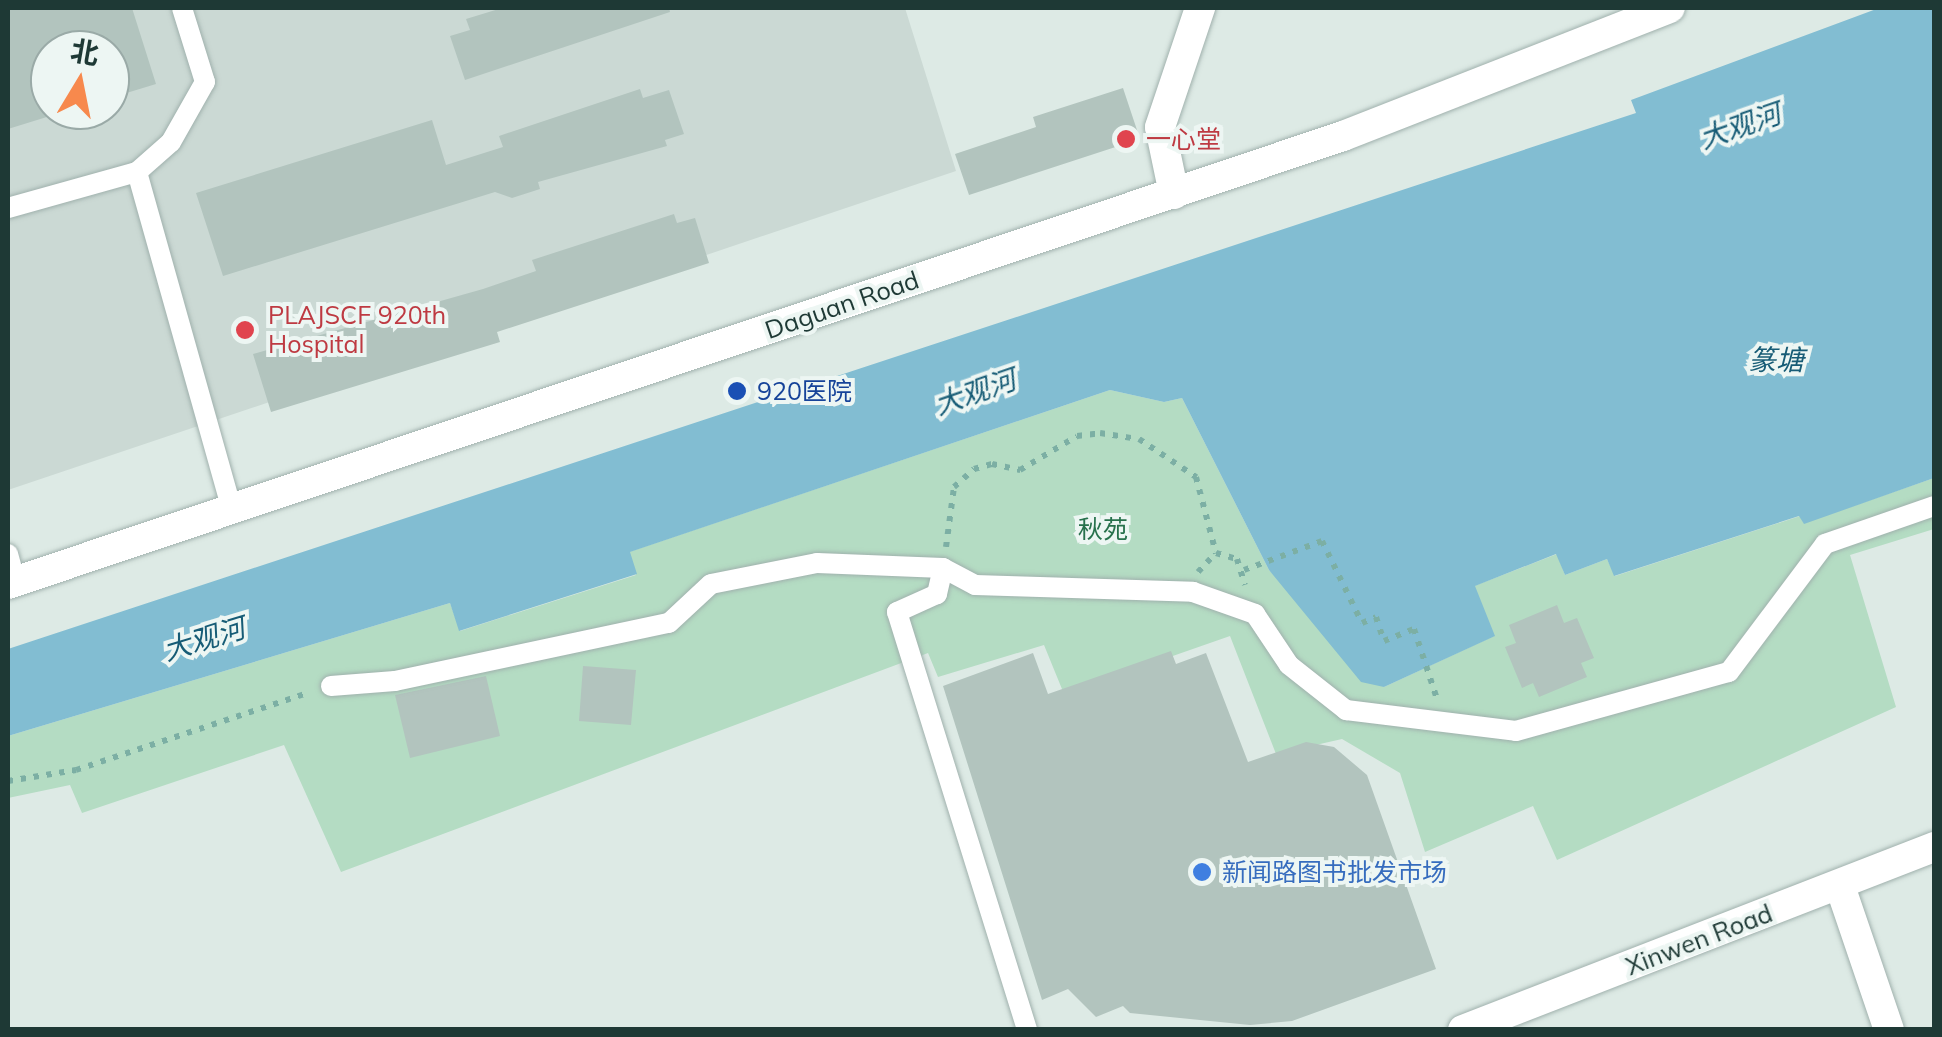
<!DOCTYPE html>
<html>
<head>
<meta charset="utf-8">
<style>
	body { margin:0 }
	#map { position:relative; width:1942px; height:1037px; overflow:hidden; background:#ddeae5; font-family:Mulish,"Noto Sans SC",sans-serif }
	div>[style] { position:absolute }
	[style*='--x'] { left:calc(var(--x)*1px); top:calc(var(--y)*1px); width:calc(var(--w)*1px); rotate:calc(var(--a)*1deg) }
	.built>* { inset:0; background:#cbd9d4 }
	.green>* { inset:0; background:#b4dcc3 }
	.water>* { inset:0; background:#82bdd2 }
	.building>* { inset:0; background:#b2c4be }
	.path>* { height:6px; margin-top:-3px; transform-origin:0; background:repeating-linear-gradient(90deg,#7cafa4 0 5px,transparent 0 13px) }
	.roads { filter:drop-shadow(0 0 2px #a0b1ad) drop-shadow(0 0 2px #a0b1ad) }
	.lane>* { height:20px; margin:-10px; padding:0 10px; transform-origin:10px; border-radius:10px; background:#fff }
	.street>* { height:30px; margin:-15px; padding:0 15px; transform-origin:15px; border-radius:15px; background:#fff }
	.secondary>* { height:30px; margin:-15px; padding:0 15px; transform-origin:15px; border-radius:15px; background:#fff }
	.dots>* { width:28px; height:28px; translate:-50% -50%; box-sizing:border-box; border:5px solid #edf6f3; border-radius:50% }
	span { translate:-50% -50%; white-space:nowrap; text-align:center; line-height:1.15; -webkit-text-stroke:8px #edf6f3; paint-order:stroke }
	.health-label { font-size:25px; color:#be3a42 }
	.left { translate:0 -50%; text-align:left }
	.street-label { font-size:25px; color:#1e3935 }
	.transit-label { font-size:25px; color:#164399 }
	.park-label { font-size:25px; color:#27714c }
	.shop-label { font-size:25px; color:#366cbe }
	.water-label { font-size:28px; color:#175c76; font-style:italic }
	.frame { position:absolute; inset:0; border:10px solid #1e3935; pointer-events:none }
	.north { position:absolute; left:30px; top:30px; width:100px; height:100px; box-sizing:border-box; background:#edf6f3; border:2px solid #9aaaa7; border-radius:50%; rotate:10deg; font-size:28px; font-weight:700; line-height:40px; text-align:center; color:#1e3935 }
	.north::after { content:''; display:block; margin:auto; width:35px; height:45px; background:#f7894d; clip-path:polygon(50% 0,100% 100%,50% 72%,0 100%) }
</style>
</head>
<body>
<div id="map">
	<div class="built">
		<i style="clip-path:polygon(evenodd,8px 8px,905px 8px,956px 171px,8px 490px,8px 8px,50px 50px,110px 50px,110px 110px,50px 110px,50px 50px)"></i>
	</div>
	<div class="green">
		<i style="clip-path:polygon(1110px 390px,1164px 402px,1182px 398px,1269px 570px,1384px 687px,1494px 636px,1474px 586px,1557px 554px,1565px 575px,1607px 559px,1615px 576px,1800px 516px,1804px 523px,1934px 478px,1934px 529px,1850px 555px,1896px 707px,1557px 860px,1533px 806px,1425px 852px,1400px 773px,1342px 739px,1276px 754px,1230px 636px,1064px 694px,1044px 645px,938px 677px,928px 653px,341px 872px,284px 745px,82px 813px,70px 785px,8px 798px,8px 736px,450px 603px,460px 631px,636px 575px,629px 552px)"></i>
	</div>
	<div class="water">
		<i style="clip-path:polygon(1879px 8px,1934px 8px,1934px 478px,1804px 524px,1799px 516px,1614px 576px,1607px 559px,1565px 575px,1556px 554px,1475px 586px,1495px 636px,1384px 687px,1361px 682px,1269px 570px,1182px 398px,1164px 402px,1110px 390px,630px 552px,637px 574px,459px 631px,450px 603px,8px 736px,8px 649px,1636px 113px,1631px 100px)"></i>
	</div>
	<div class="building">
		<i style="clip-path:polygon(8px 8px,132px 8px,156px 84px,110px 98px,110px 50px,50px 50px,50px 116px,8px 129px)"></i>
		<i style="clip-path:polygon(502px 8px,669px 8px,670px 12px,465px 80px,450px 36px,470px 30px,466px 19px)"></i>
		<i style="clip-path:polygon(1123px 88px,1140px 139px,969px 195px,955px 154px,1036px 127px,1033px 117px)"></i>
		<i style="clip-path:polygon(640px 89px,643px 98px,669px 90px,684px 134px,665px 140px,667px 146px,538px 182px,540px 189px,512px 198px,495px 192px,223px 276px,196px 193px,432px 120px,446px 165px,503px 147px,499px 136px)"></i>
		<i style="clip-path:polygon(674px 214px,677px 223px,695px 218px,709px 263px,497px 332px,500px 342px,271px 412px,253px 354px,483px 289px,536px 271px,532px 260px)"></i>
		<i style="clip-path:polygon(1557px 605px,1564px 623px,1577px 618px,1594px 658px,1581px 663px,1587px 677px,1539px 697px,1533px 683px,1522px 688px,1505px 647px,1516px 643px,1509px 625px)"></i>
		<i style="clip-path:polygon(1171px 651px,1176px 664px,1206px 653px,1248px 762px,1306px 742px,1334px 747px,1367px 775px,1436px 969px,1292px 1021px,1250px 1025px,1130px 1013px,1123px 1006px,1096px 1017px,1068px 989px,1042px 1000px,943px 686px,1033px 653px,1048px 694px)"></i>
		<i style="clip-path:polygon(583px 666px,636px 670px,631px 725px,579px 721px)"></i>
		<i style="clip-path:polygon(486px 676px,500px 736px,410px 758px,395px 695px)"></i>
	</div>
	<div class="path">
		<i style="--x:946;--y:547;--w:61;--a:-82.4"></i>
		<i style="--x:954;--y:487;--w:27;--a:-42"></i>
		<i style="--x:974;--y:469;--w:19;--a:-16"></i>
		<i style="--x:992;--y:464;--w:29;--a:12"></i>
		<i style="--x:1020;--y:470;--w:66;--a:-30.8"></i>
		<i style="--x:1077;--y:436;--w:23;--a:-7"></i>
		<i style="--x:1100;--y:433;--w:39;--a:9"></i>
		<i style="--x:1139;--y:439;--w:69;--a:33.7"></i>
		<i style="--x:1196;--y:477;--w:79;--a:75.3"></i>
		<i style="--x:1244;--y:570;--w:83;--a:-20.4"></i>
		<i style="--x:1322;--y:541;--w:91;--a:64"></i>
		<i style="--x:1362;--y:623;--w:15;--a:-23"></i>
		<i style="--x:1376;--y:617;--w:25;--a:72"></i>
		<i style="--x:1384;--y:641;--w:32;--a:-22"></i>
		<i style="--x:1414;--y:629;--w:71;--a:71.8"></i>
		<i style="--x:1198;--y:572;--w:26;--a:-47"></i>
		<i style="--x:1216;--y:553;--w:22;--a:16"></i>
		<i style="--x:1237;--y:559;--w:27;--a:73"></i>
		<i style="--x:8;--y:781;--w:69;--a:-9.2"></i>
		<i style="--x:76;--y:770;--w:244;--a:-18.4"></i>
	</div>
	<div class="roads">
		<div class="lane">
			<i style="--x:137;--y:172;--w:354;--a:74.3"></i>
			<i style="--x:8;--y:208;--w:134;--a:-15.6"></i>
			<i style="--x:137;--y:172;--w:45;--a:-41.4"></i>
			<i style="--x:171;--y:142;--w:69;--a:-60.5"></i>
			<i style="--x:205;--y:82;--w:77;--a:-107.3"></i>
			<i style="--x:8;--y:554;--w:28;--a:75"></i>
			<i style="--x:943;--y:568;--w:27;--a:103"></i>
			<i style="--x:937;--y:594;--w:44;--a:155.8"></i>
			<i style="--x:897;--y:612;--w:438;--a:72.7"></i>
			<i style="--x:331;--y:686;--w:64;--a:-4.5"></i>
			<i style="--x:395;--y:681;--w:280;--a:-12"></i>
			<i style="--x:669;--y:623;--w:57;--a:-42.9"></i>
			<i style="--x:711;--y:584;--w:108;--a:-11.2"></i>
			<i style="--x:817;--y:563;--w:126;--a:2.3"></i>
			<i style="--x:943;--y:568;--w:36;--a:28"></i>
			<i style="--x:975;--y:585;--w:218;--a:1.8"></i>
			<i style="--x:1193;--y:592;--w:66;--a:19.5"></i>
			<i style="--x:1255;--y:614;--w:61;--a:56.3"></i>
			<i style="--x:1289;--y:665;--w:73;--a:38.3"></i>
			<i style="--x:1346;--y:710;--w:171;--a:7"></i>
			<i style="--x:1516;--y:731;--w:221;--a:-15.5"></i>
			<i style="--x:1729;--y:672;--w:160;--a:-53.1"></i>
			<i style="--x:1825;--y:544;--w:115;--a:-19.2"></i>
		</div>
		<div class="street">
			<i style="--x:1174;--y:194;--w:68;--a:-101.8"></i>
			<i style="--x:1160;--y:127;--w:126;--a:-71.4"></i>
			<i style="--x:1840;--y:886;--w:152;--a:71.2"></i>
			<i style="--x:1463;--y:1030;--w:505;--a:-21.23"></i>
		</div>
		<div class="secondary">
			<i style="--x:8;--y:584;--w:1408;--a:-18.55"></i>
			<i style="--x:1343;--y:136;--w:351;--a:-21.4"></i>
		</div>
	</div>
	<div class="dots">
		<i style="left:1126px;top:139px;background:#e0444e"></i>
		<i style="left:245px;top:330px;background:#e0444e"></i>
		<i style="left:737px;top:391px;background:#1a4fb4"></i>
		<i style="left:1202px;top:872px;background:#3f7fe0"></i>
	</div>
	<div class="health-label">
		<span class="left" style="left:1146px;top:139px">一心堂</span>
		<span class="left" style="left:268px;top:330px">PLAJSCF 920th<br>Hospital</span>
	</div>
	<div class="street-label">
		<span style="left:842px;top:305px;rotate:-19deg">Daguan Road</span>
		<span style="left:1699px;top:940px;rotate:-21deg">Xinwen Road</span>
	</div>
	<div class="transit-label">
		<span class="left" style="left:757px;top:391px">920医院</span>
	</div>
	<div class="park-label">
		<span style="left:1103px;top:529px">秋苑</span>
	</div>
	<div class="shop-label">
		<span class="left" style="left:1222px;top:872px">新闻路图书批发市场</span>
	</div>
	<div class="water-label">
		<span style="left:1740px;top:126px;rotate:-19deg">大观河</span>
		<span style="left:1776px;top:360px">篆塘</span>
		<span style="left:975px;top:392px;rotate:-19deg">大观河</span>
		<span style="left:204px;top:639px;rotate:-17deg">大观河</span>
	</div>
	<div class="frame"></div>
	<div class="north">北</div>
</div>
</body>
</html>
